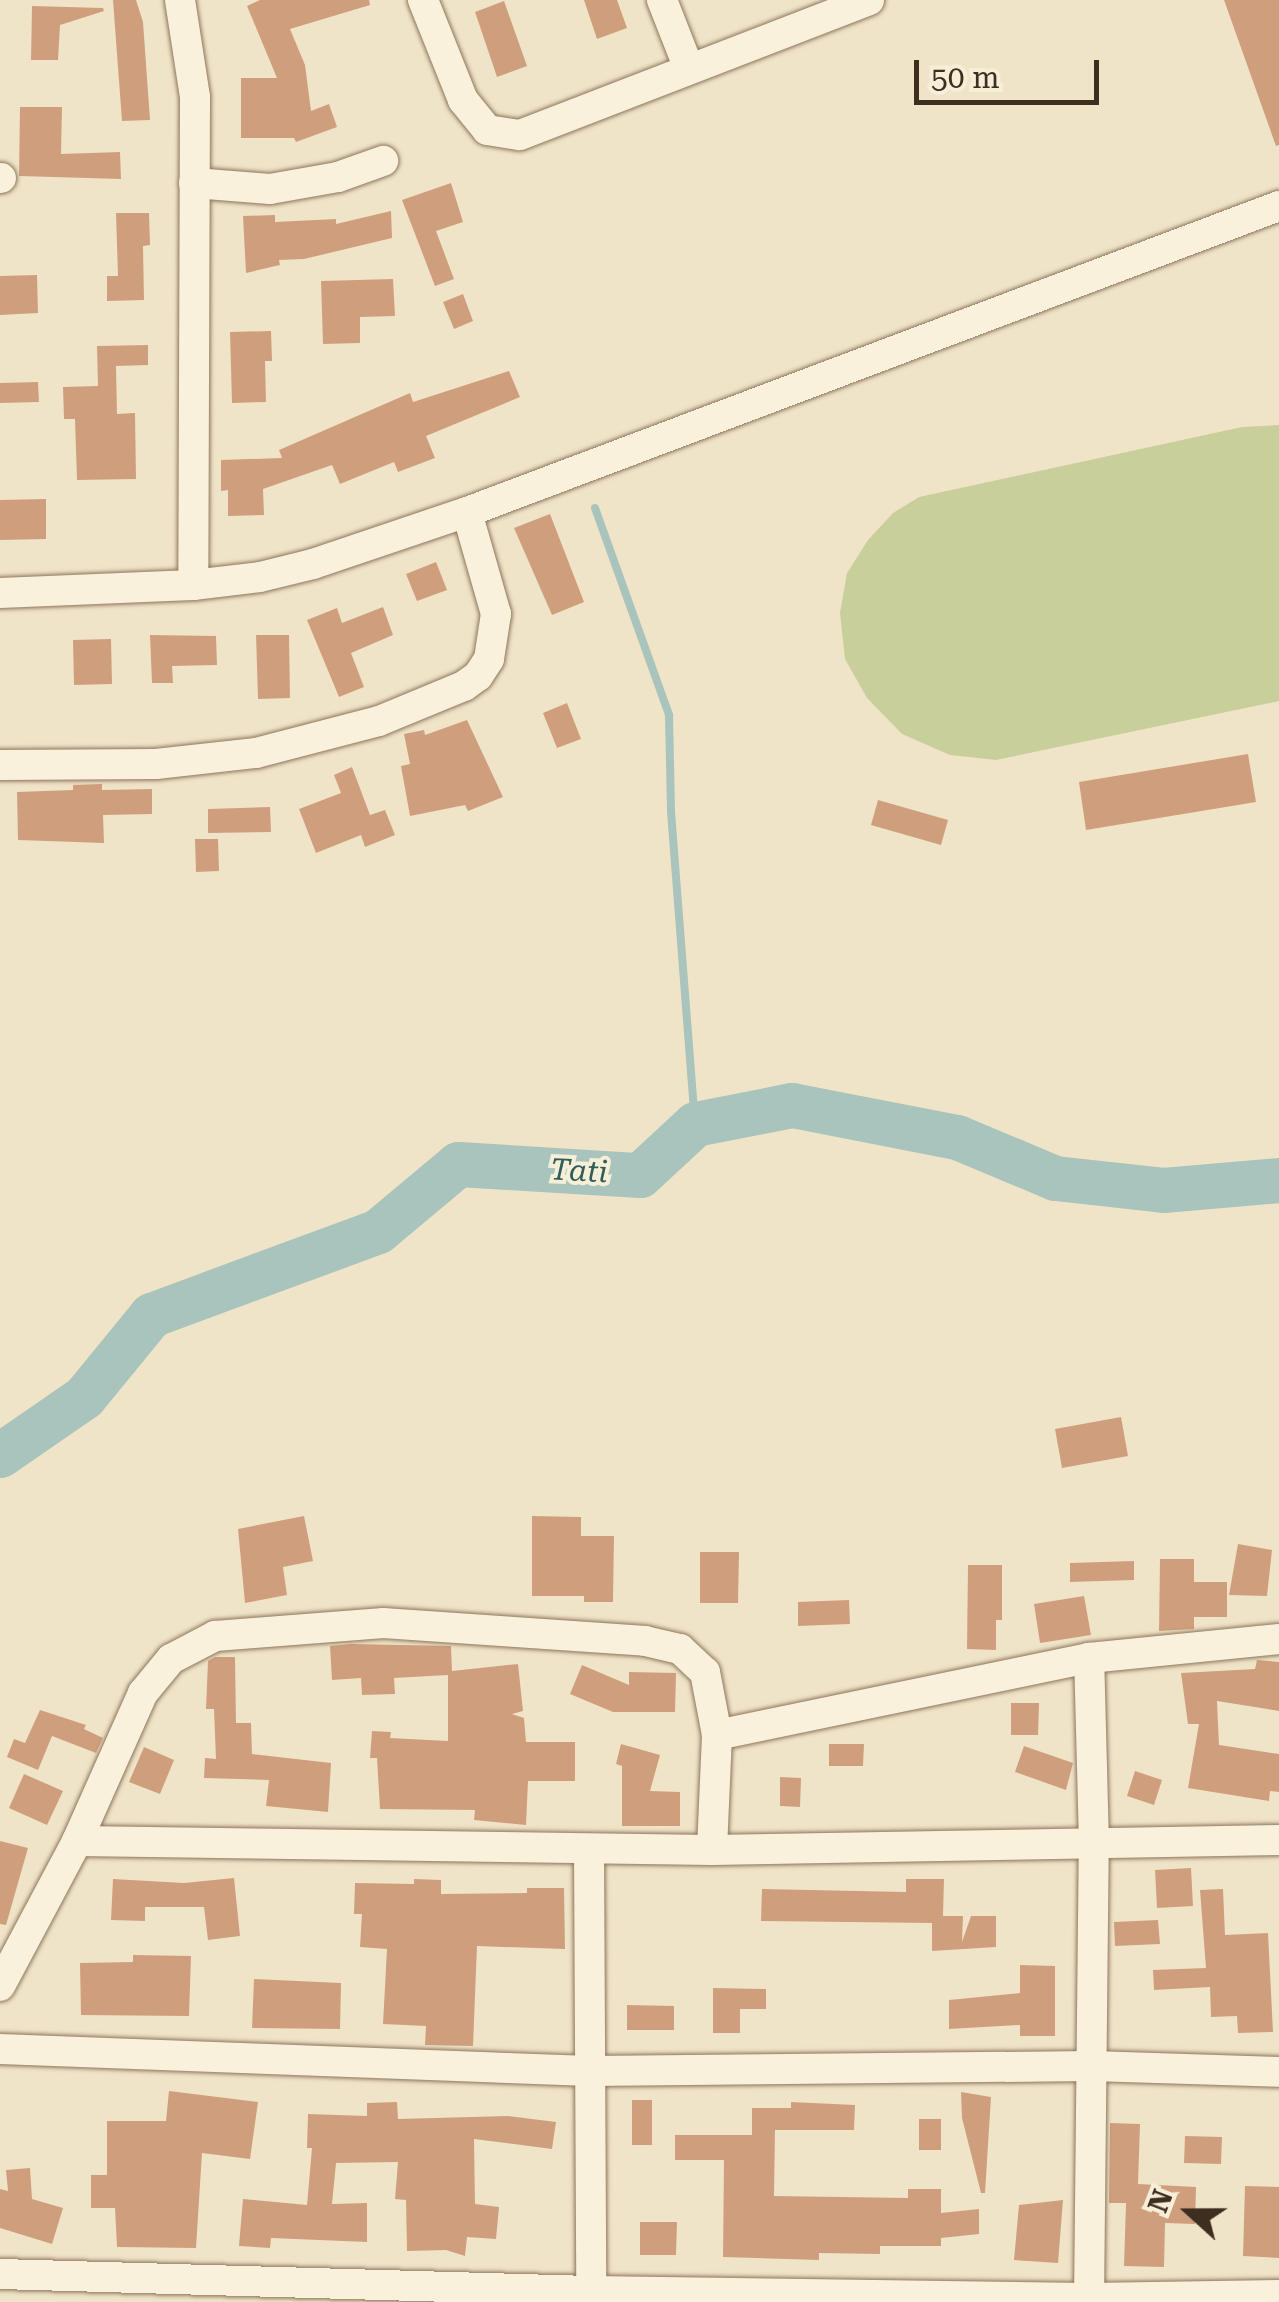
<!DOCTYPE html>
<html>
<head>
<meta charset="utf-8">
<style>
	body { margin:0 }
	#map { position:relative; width:1279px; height:2302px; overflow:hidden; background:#f0e4c8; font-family:"Roboto Serif",serif }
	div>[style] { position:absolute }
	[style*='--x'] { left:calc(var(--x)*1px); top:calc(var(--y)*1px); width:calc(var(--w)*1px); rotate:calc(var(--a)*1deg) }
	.green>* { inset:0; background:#c9cf9b }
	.stream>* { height:8px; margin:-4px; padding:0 4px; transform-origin:4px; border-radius:4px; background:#a9c4bc }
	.river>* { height:45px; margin:-22.5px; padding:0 22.5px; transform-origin:22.5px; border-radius:22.5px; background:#a9c4bc }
	.building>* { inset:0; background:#cf9f7d }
	.roads { filter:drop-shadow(0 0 2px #8d765c) drop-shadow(0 0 2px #8d765c) }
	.street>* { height:30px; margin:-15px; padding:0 15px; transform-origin:15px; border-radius:15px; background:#faf1dc }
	span { translate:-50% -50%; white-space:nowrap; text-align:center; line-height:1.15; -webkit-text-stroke:8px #f7eed8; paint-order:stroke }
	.water-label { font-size:30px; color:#2f5d5a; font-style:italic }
	.north { position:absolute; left:1139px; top:2162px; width:100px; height:100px; -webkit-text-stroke:8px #f7eed8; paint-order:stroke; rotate:291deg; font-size:28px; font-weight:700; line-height:40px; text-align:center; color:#3d2e20 }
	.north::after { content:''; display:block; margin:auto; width:35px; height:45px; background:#3d2e20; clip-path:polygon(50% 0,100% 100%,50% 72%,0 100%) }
	.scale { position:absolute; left:914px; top:60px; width:185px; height:45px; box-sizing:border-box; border:5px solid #3d2e20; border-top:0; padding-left:12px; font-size:30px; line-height:35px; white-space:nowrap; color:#3d2e20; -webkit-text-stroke:8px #f7eed8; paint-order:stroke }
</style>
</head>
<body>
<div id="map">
	<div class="green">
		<i style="clip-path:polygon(1279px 425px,1279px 701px,996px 760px,950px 755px,902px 734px,867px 698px,845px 659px,840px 613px,847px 573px,868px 540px,893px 513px,919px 497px,1242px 427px)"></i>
	</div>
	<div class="stream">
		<i style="--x:595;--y:508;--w:220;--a:70.3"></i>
		<i style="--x:669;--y:715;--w:97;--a:88.8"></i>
		<i style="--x:671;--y:812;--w:313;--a:85.6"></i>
	</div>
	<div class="river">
		<i style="--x:0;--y:1455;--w:102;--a:-34.6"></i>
		<i style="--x:84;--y:1397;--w:106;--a:-50.7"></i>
		<i style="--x:151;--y:1315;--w:242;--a:-20.3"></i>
		<i style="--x:378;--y:1231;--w:104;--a:-39.9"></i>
		<i style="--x:458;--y:1164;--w:182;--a:3.5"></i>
		<i style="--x:640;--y:1175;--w:75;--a:-42.8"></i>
		<i style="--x:695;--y:1124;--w:99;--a:-11.1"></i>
		<i style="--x:792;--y:1105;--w:168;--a:11"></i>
		<i style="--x:957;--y:1137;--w:106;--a:22.7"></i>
		<i style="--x:1055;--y:1178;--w:109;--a:6.3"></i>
		<i style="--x:1163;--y:1190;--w:116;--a:-4.9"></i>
	</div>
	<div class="building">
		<i style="clip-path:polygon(113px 0,136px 0,143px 22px,150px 120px,122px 121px)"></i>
		<i style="clip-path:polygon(260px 0,369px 0,370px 5px,290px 29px,305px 65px,311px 111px,329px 104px,337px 127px,296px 142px,294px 138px,241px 138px,241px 78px,277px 78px,247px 6px)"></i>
		<i style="clip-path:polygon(584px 0,617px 0,627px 28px,597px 39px)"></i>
		<i style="clip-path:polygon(1224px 0,1279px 0,1279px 145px,1276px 146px)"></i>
		<i style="clip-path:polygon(504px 1px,527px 66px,497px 77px,475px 12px)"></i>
		<i style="clip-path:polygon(32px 6px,103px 8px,104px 11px,60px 25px,58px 60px,31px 60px)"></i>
		<i style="clip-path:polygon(20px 107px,62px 107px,61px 154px,120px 152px,121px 179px,19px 176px)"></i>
		<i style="clip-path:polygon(451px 183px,463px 222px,436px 231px,454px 279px,435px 286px,402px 200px)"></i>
		<i style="clip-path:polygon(391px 211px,392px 238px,304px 259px,279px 260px,280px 265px,246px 273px,243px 216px,275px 215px,275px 222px,336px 219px,336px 224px)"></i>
		<i style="clip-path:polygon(116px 213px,149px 213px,150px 245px,143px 246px,144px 300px,107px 301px,107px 276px,118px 276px)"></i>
		<i style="clip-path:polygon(37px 275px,38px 313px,0 315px,0 276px)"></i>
		<i style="clip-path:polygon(393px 279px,395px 316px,360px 317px,360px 343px,323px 344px,321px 281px)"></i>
		<i style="clip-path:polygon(463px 294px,473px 321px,454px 329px,443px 302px)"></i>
		<i style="clip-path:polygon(271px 331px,272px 361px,265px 361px,266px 402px,232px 403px,230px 332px)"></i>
		<i style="clip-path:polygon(148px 345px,148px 365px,116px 366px,117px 414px,135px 413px,136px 479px,77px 480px,75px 419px,64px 419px,63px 387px,98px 386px,97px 346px)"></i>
		<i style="clip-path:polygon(509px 371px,520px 397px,426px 436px,435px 458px,398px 472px,394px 462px,340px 484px,332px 465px,263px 489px,264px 515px,228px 516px,228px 490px,221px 491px,221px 460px,282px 458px,279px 450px,410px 393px,413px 402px)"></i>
		<i style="clip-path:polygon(38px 382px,39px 402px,0 403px,0 383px)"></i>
		<i style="clip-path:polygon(46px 499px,46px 539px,0 540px,0 500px)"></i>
		<i style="clip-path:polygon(550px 514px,584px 602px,552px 615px,514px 528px)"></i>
		<i style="clip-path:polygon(436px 562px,447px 590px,417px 601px,406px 574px)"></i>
		<i style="clip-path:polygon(383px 607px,393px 635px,351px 653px,364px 687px,339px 697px,307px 620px,337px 608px,342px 623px)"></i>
		<i style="clip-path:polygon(150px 635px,216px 636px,217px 665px,172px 666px,173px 683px,152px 683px)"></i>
		<i style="clip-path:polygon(256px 635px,289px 635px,290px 698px,258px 699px)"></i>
		<i style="clip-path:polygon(111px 639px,112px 684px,74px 685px,73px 640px)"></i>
		<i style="clip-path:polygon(567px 703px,581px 739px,557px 748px,543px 713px)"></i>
		<i style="clip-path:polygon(467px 720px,503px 797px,468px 811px,465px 805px,410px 816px,401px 766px,410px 764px,404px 734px,424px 730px,425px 735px)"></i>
		<i style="clip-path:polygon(1248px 754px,1256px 802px,1086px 830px,1079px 782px)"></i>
		<i style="clip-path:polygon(352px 767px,370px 815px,385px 810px,395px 835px,365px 847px,361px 835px,316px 853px,299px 809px,341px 793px,334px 775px)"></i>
		<i style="clip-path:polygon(102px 784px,102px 790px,152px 789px,152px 814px,103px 815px,104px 843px,18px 840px,17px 792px,73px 790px,73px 785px)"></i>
		<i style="clip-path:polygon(878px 800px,948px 820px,941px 845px,871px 825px)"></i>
		<i style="clip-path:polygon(270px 807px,271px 832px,208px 833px,208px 809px)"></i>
		<i style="clip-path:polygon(195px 839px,218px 839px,219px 871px,196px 872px)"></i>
		<i style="clip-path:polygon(1121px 1417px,1128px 1456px,1062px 1468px,1055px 1429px)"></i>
		<i style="clip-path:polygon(304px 1516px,313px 1561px,283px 1567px,287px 1595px,245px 1603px,238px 1529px)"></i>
		<i style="clip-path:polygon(532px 1516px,581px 1517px,581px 1536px,614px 1536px,613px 1602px,584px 1602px,584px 1596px,532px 1596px)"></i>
		<i style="clip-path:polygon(1238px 1544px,1272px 1550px,1267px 1596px,1229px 1595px)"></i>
		<i style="clip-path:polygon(700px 1552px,739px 1552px,738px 1603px,700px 1603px)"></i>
		<i style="clip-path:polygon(1160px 1559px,1194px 1559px,1194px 1582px,1227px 1582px,1227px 1617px,1194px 1617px,1194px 1629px,1159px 1631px)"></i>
		<i style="clip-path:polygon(1134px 1561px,1134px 1580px,1070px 1582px,1070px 1563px)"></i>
		<i style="clip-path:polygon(968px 1565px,1002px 1565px,1002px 1620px,996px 1620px,996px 1650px,967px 1649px)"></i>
		<i style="clip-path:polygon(1084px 1596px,1091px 1635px,1040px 1643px,1034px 1604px)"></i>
		<i style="clip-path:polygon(849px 1600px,850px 1624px,798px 1626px,798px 1602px)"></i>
		<i style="clip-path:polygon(351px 1644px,451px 1646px,452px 1671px,518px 1664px,523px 1711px,512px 1714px,524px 1718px,526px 1742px,575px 1742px,575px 1781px,528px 1781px,526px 1825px,474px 1820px,475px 1810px,380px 1809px,377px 1758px,370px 1758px,372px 1731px,391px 1732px,390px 1738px,448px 1741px,448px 1675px,394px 1678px,395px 1694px,362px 1695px,361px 1678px,332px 1680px,330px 1646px)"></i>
		<i style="clip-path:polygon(215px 1657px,235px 1657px,236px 1723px,251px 1723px,252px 1754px,331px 1763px,328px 1812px,266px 1806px,269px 1780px,204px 1778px,205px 1758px,216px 1759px,214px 1709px,206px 1709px,208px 1661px)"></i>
		<i style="clip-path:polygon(1257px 1660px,1279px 1662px,1279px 1711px,1217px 1701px,1219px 1745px,1279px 1754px,1279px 1792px,1270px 1791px,1269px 1801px,1188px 1788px,1199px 1724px,1188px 1724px,1181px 1673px,1255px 1669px)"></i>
		<i style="clip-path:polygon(582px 1665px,629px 1685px,629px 1672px,676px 1673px,675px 1712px,613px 1712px,570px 1694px)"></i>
		<i style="clip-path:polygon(1011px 1703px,1039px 1703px,1038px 1735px,1011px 1735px)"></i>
		<i style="clip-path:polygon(40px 1710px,86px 1725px,84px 1729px,103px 1738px,96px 1753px,52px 1736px,38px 1770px,7px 1757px,14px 1739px,25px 1743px)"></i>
		<i style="clip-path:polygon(621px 1744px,660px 1755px,650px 1791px,680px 1792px,680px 1826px,622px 1826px,622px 1766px,616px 1764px)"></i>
		<i style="clip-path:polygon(829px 1744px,864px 1744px,863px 1766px,829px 1766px)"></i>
		<i style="clip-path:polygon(1024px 1746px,1073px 1763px,1066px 1790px,1015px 1772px)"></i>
		<i style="clip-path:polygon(144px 1747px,174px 1760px,160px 1794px,129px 1782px)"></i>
		<i style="clip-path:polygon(1135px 1771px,1162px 1780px,1154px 1805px,1127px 1796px)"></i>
		<i style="clip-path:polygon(24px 1774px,63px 1791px,47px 1825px,9px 1808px)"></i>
		<i style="clip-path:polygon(780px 1777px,801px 1778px,800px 1807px,780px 1806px)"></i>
		<i style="clip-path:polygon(0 1841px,28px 1848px,6px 1925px,0 1924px)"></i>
		<i style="clip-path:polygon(1191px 1868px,1193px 1906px,1157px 1908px,1155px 1870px)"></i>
		<i style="clip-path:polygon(234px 1878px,240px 1936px,208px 1940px,204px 1907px,145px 1907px,145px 1921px,111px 1920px,113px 1879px,184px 1883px)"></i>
		<i style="clip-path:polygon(414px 1879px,441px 1880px,441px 1894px,527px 1893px,527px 1888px,564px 1888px,565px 1949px,477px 1946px,473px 2046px,425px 2045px,426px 2026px,383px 2024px,387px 1949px,360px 1947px,362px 1914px,354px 1914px,355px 1883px,414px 1884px)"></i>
		<i style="clip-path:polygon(906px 1879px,944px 1879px,943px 1916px,963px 1916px,962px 1942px,971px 1916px,996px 1916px,996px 1947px,932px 1951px,932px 1923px,761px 1921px,762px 1889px,906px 1892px)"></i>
		<i style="clip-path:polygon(1223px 1889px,1225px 1935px,1268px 1933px,1273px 2032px,1238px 2033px,1237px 2016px,1211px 2017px,1210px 1987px,1154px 1990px,1153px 1970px,1206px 1968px,1200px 1890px)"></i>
		<i style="clip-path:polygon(1158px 1920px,1160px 1944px,1115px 1946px,1114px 1922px)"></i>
		<i style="clip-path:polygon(133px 1955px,191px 1956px,189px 2016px,81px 2015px,80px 1963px,133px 1962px)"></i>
		<i style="clip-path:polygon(1020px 1965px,1055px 1966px,1055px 2036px,1020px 2036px,1020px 2025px,949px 2029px,949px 2000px,1020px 1993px)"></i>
		<i style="clip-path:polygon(254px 1979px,341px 1983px,340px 2029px,252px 2028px)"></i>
		<i style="clip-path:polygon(713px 1988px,766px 1989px,766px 2009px,740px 2009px,740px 2033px,713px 2033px)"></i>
		<i style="clip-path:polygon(627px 2005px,674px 2006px,674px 2030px,627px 2030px)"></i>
		<i style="clip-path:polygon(169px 2091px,258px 2102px,250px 2159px,202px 2153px,196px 2248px,117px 2247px,115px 2208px,91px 2208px,91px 2175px,107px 2175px,107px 2121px,166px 2121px)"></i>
		<i style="clip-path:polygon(961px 2092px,991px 2097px,985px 2193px,981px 2193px,962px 2118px)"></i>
		<i style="clip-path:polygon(632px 2100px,652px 2100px,652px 2145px,632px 2145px)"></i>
		<i style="clip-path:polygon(397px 2102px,398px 2119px,508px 2116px,556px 2122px,552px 2149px,474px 2139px,475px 2204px,499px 2207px,496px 2239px,467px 2237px,465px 2256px,446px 2250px,407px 2251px,406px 2200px,395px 2199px,398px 2162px,336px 2163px,332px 2204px,367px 2203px,367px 2242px,271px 2238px,270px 2248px,239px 2246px,243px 2199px,307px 2205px,312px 2148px,307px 2148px,308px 2114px,367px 2116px,367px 2103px)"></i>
		<i style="clip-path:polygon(791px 2102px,855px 2105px,854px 2130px,775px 2130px,774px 2196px,908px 2198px,908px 2189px,941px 2189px,941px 2213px,979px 2209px,979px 2234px,941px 2238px,941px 2246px,880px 2246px,880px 2254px,819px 2253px,819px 2260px,723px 2257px,724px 2160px,675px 2160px,675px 2135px,752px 2135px,752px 2108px,791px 2108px)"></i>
		<i style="clip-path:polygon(919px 2119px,941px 2119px,941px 2150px,919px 2150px)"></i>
		<i style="clip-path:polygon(1110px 2123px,1140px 2124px,1138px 2184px,1196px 2187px,1195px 2224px,1165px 2223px,1164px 2267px,1124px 2266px,1126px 2203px,1109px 2203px)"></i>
		<i style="clip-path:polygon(1185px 2136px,1222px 2137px,1221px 2164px,1184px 2163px)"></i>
		<i style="clip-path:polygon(30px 2168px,32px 2199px,63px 2208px,52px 2244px,0 2228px,0 2189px,8px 2191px,6px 2170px)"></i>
		<i style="clip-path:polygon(1245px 2186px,1279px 2187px,1279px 2258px,1243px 2256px)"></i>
		<i style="clip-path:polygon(1063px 2200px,1058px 2263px,1014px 2260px,1019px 2205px)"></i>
		<i style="clip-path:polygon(640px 2222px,677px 2222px,676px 2255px,640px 2255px)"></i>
	</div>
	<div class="roads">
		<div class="street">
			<i style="--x:180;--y:0;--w:98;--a:81.2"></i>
			<i style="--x:195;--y:97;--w:488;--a:90.2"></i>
			<i style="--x:423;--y:0;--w:108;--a:68.2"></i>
			<i style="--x:463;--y:100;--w:38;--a:51"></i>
			<i style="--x:487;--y:130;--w:33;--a:9"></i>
			<i style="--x:520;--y:135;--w:374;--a:-21.1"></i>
			<i style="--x:662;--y:0;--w:74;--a:68.6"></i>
			<i style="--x:0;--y:178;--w:1;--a:0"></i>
			<i style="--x:194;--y:183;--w:76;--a:4.5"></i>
			<i style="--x:270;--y:189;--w:69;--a:-10"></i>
			<i style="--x:338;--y:177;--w:48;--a:-19.6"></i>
			<i style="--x:0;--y:593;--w:193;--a:-2.4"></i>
			<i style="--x:193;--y:585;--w:67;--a:-6.8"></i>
			<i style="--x:260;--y:577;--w:55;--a:-13.8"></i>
			<i style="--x:313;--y:564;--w:163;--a:-18.7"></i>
			<i style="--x:467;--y:512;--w:868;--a:-20.65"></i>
			<i style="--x:0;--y:765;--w:156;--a:-0.4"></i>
			<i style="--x:156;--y:764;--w:101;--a:-6.3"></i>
			<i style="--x:256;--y:753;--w:127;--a:-14.6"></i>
			<i style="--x:379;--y:721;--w:92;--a:-22.4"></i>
			<i style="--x:464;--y:686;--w:17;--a:-36"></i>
			<i style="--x:478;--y:676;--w:20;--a:-57"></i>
			<i style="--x:489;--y:659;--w:46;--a:-81.2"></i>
			<i style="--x:496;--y:614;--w:106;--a:-105.9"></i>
			<i style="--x:717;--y:1735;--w:380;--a:-11.7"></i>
			<i style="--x:1089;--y:1658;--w:191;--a:-5.7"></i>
			<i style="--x:77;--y:1841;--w:635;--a:0.81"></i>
			<i style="--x:712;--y:1850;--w:567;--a:-1.01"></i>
			<i style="--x:589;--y:1850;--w:452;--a:89.7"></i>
			<i style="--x:0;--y:1986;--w:164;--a:-62"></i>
			<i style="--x:77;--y:1841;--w:162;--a:-66"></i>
			<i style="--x:143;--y:1693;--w:44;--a:-50.5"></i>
			<i style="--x:171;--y:1659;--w:50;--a:-27.6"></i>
			<i style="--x:215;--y:1636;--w:169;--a:-4.4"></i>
			<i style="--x:383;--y:1623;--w:263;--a:3.9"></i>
			<i style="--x:645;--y:1641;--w:36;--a:13"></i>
			<i style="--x:680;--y:1649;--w:34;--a:43"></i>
			<i style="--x:705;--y:1672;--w:64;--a:79.2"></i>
			<i style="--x:717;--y:1735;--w:115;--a:92.5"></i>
			<i style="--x:0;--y:2049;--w:590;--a:2.14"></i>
			<i style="--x:590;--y:2071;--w:502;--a:-0.57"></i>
			<i style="--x:1092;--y:2066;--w:187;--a:1.8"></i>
			<i style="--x:0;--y:2274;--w:591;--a:1.65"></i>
			<i style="--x:591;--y:2291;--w:498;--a:0.8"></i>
			<i style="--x:1089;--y:2298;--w:190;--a:-0.9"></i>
			<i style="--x:1089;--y:2302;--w:458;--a:-89.4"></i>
			<i style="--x:1094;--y:1844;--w:186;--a:-91.5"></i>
		</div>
	</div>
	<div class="water-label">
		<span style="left:579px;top:1171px;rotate:3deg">Tati</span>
	</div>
	<div class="north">N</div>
	<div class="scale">50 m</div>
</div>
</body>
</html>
